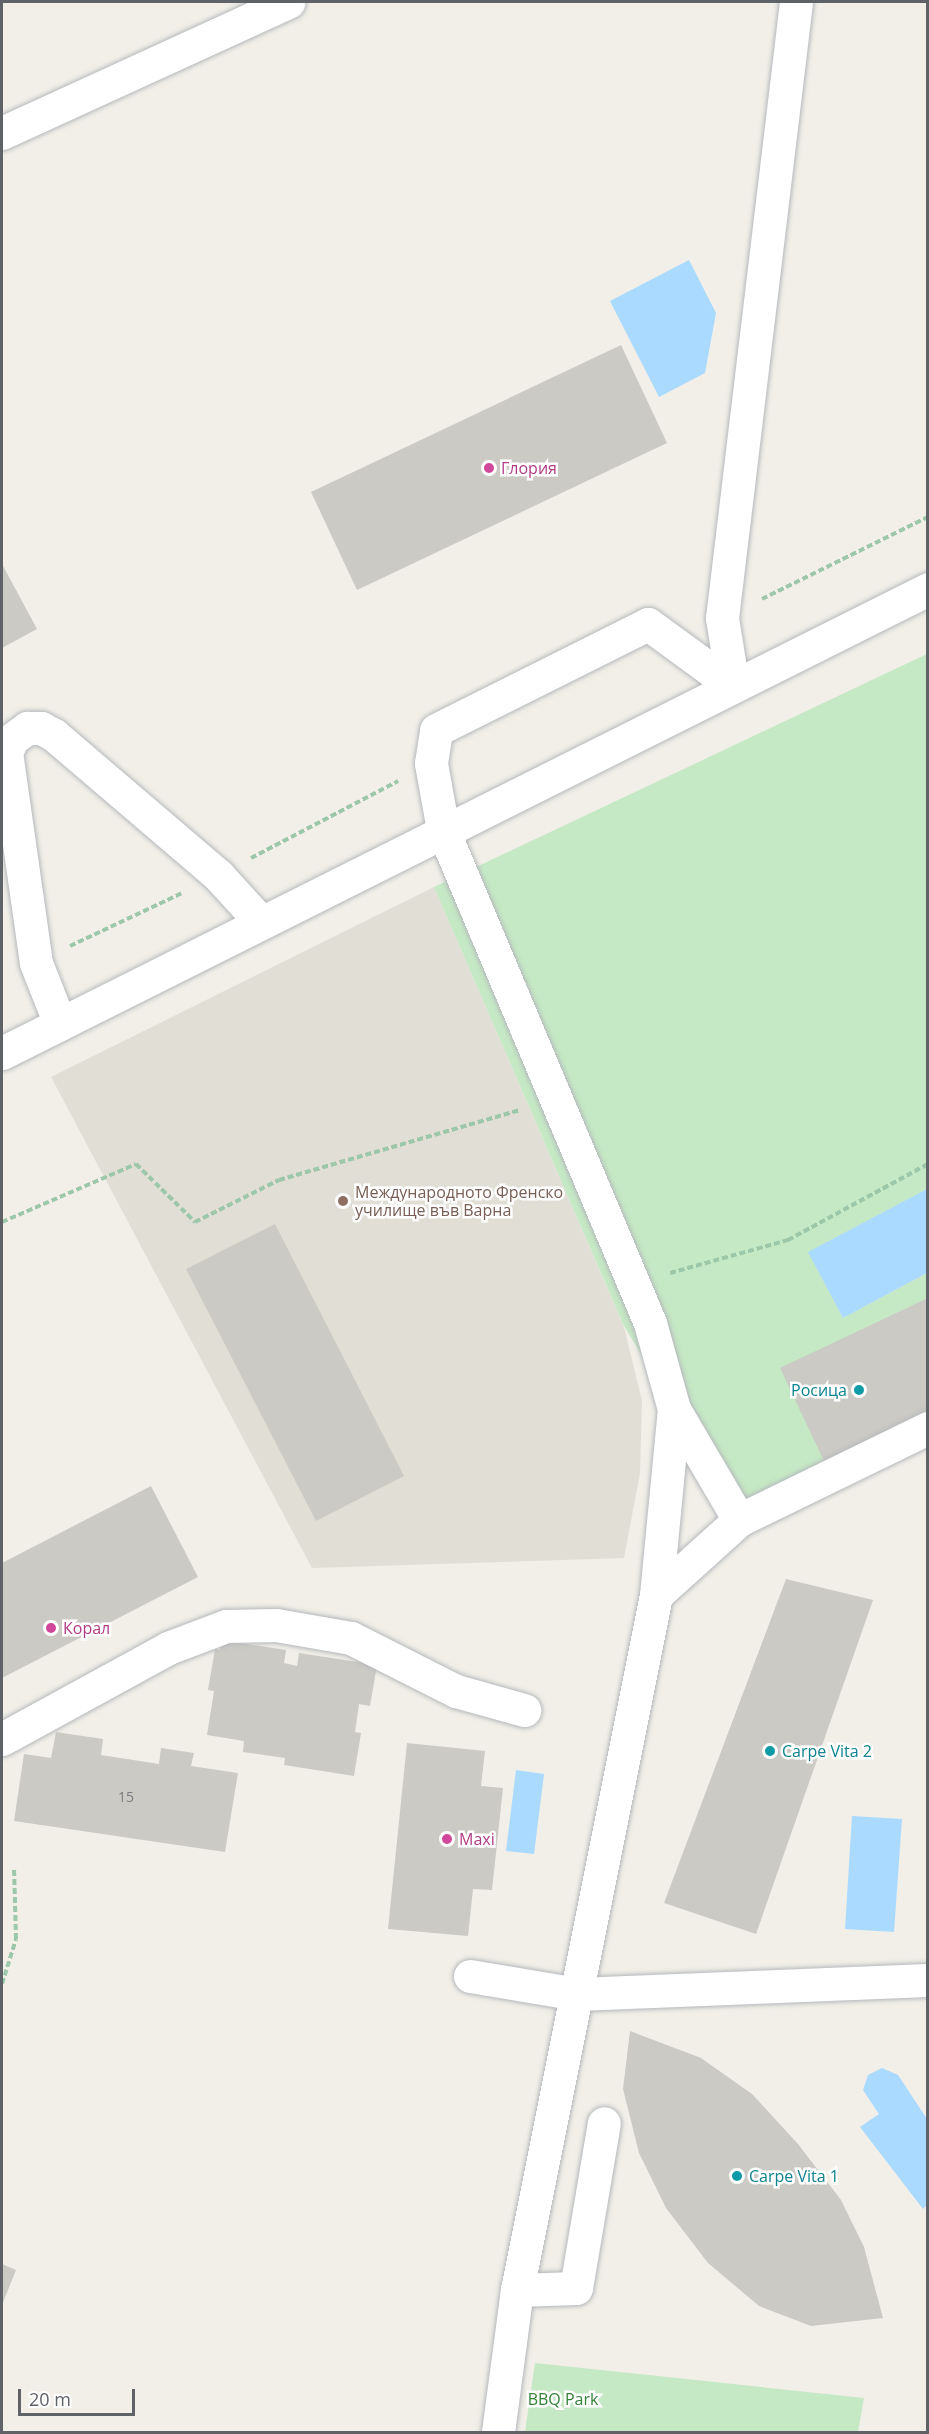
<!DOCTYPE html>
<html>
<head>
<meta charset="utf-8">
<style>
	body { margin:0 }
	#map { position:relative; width:929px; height:2434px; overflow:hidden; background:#f1efe8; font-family:"Open Sans",sans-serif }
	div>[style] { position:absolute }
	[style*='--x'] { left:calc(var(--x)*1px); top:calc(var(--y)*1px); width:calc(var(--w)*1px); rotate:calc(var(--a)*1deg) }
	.education>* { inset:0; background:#e1ded6 }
	.green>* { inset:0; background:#c5e8c5 }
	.water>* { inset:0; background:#aadaff }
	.building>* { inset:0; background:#cccac5 }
	.path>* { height:4px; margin-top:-2px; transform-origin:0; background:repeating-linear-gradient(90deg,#9cc7a9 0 6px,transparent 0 9px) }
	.roads { filter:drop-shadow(0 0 2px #b5b8bc) drop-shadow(0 0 2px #b5b8bc) }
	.minor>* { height:33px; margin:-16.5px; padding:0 16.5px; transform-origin:16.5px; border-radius:16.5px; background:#fff }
	.dots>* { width:16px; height:16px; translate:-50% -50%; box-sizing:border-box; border:3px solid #fff; border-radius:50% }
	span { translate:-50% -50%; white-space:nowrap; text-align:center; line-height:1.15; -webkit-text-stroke:5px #fff; paint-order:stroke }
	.number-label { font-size:14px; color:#7a7d7f }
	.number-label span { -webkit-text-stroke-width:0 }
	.hotel-label { font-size:16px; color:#b23c85 }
	.left { translate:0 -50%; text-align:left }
	.education-label { font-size:16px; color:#785e54 }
	.culture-label { font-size:16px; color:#0d838f }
	.right { translate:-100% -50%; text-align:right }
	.park-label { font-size:16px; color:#348238 }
	.frame { position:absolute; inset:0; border:3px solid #5f6368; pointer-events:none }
	.scale { position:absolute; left:18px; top:2389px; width:117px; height:27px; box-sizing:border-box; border:3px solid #5f6368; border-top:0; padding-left:8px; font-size:18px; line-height:21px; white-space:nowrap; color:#5f6368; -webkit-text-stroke:4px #fff; paint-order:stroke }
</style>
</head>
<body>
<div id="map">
	<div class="education">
		<i style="clip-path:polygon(434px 887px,624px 1327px,642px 1401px,640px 1473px,624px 1558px,312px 1568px,51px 1077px)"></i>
	</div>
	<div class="green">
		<i style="clip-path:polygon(927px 654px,927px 1189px,809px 1252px,843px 1318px,927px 1273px,927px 1428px,739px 1520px,623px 1324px,434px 887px)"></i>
		<i style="clip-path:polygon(535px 2363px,864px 2398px,858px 2432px,525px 2432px)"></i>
	</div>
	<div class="water">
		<i style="clip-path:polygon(689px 260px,716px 313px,705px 373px,659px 397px,610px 301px)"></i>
		<i style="clip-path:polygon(927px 1189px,927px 1273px,843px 1318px,808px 1252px)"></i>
		<i style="clip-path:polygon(516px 1770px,544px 1774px,534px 1854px,506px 1851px)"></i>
		<i style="clip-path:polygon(852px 1816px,902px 1819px,894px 1932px,845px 1929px)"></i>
		<i style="clip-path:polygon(882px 2068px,898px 2075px,927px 2119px,927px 2205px,923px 2209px,860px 2127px,879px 2114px,863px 2090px,868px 2075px)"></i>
	</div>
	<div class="building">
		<i style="clip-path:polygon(621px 345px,667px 443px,357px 590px,311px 492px)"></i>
		<i style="clip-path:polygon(2px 564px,37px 629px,2px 648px)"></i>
		<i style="clip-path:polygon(275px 1224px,404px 1476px,316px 1521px,186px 1269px)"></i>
		<i style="clip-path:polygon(928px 1298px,928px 1412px,824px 1461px,780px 1368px)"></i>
		<i style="clip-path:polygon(151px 1486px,198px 1577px,2px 1678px,2px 1563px)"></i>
		<i style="clip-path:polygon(786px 1579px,873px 1600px,756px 1934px,664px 1903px)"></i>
		<i style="clip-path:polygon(221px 1640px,286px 1650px,284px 1663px,297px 1666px,299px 1653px,377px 1665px,370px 1706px,359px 1704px,355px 1732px,361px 1733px,354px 1776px,284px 1765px,285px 1758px,243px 1752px,244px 1741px,207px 1735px,214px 1691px,208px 1690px,215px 1649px,220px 1650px)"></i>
		<i style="clip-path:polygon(56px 1732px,103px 1739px,101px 1755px,159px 1764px,161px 1748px,194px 1753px,191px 1766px,238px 1773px,225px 1852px,14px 1821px,24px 1754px,51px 1758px)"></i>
		<i style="clip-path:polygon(407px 1743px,485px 1751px,481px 1786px,503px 1788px,492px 1890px,473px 1889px,468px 1936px,388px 1929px)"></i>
		<i style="clip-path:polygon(630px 2031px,701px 2058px,752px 2094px,798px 2144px,841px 2200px,864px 2247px,883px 2318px,811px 2326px,759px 2306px,708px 2263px,666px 2208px,639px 2153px,623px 2089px)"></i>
		<i style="clip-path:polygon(2px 2264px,16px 2270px,2px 2305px)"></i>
	</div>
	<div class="path">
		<i style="--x:762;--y:599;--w:185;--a:-26.3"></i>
		<i style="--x:251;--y:858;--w:166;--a:-27.6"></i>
		<i style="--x:70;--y:946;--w:124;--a:-25.3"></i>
		<i style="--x:2;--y:1222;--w:146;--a:-23.4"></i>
		<i style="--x:136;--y:1164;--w:83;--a:44.5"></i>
		<i style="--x:195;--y:1222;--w:94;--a:-26.6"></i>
		<i style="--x:279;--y:1180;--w:251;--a:-16.2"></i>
		<i style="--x:670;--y:1273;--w:123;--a:-15.6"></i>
		<i style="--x:788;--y:1240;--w:159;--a:-28.5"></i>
		<i style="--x:2;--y:1984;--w:47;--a:-72.7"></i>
		<i style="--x:16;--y:1939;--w:70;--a:-91.6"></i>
	</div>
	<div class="roads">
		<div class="minor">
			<i style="--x:2;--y:133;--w:315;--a:-24.6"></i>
			<i style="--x:733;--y:686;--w:69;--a:-99.2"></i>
			<i style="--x:722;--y:618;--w:620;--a:-83.15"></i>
			<i style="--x:60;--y:1024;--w:66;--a:-111.5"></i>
			<i style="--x:36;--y:963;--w:212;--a:-98.1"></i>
			<i style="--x:6;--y:753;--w:15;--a:-67"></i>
			<i style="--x:12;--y:739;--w:19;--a:-36"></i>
			<i style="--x:27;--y:728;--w:14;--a:0"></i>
			<i style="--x:41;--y:728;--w:15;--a:28"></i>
			<i style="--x:54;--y:735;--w:216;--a:40.5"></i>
			<i style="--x:218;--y:875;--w:62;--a:47.6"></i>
			<i style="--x:2;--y:1053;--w:1036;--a:-26.61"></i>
			<i style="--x:674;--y:1409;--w:129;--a:59.6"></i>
			<i style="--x:656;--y:1595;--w:112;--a:-42.1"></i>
			<i style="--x:739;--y:1520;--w:210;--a:-26"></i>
			<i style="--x:2;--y:1739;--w:189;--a:-28.7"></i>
			<i style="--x:168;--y:1648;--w:62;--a:-20.8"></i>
			<i style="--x:226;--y:1626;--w:50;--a:-1.1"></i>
			<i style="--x:276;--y:1625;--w:76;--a:9.8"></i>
			<i style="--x:351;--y:1638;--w:118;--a:26.8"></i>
			<i style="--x:456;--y:1691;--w:71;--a:15.6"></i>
			<i style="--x:470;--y:1976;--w:109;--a:9.5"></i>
			<i style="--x:577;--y:1994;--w:351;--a:-2.3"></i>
			<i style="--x:517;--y:2290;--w:59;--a:-1.9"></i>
			<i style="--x:576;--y:2288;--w:167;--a:-80.4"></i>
			<i style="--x:498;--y:2432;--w:143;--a:-82.4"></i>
			<i style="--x:517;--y:2290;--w:709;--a:-78.69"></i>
			<i style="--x:656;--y:1595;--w:187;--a:-84.5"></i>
			<i style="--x:674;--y:1409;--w:89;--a:-105.6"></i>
			<i style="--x:650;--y:1323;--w:535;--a:-112.78"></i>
			<i style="--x:443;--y:830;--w:68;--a:-100.2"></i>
			<i style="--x:431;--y:763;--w:33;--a:-81"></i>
			<i style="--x:436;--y:730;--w:237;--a:-26.6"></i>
			<i style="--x:648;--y:624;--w:105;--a:36.1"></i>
		</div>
	</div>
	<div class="dots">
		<i style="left:489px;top:468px;background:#d1479c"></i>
		<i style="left:343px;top:1201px;background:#8d6e63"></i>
		<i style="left:859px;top:1390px;background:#0f9aa8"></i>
		<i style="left:51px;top:1628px;background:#d1479c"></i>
		<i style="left:770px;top:1751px;background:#0f9aa8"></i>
		<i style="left:447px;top:1839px;background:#d1479c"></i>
		<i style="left:737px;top:2176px;background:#0f9aa8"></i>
	</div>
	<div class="number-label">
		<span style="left:126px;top:1797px">15</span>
	</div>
	<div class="hotel-label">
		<span class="left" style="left:501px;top:468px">Глория</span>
		<span class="left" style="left:63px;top:1628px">Корал</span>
		<span class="left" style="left:459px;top:1839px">Maxi</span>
	</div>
	<div class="education-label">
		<span class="left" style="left:355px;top:1201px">Международното Френско<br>училище във Варна</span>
	</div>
	<div class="culture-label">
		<span class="right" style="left:847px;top:1390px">Росица</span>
		<span class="left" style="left:782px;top:1751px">Carpe Vita 2</span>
		<span class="left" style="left:749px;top:2176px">Carpe Vita 1</span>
	</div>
	<div class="park-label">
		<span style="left:563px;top:2399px">BBQ Park</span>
	</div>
	<div class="frame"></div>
	<div class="scale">20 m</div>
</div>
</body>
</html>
